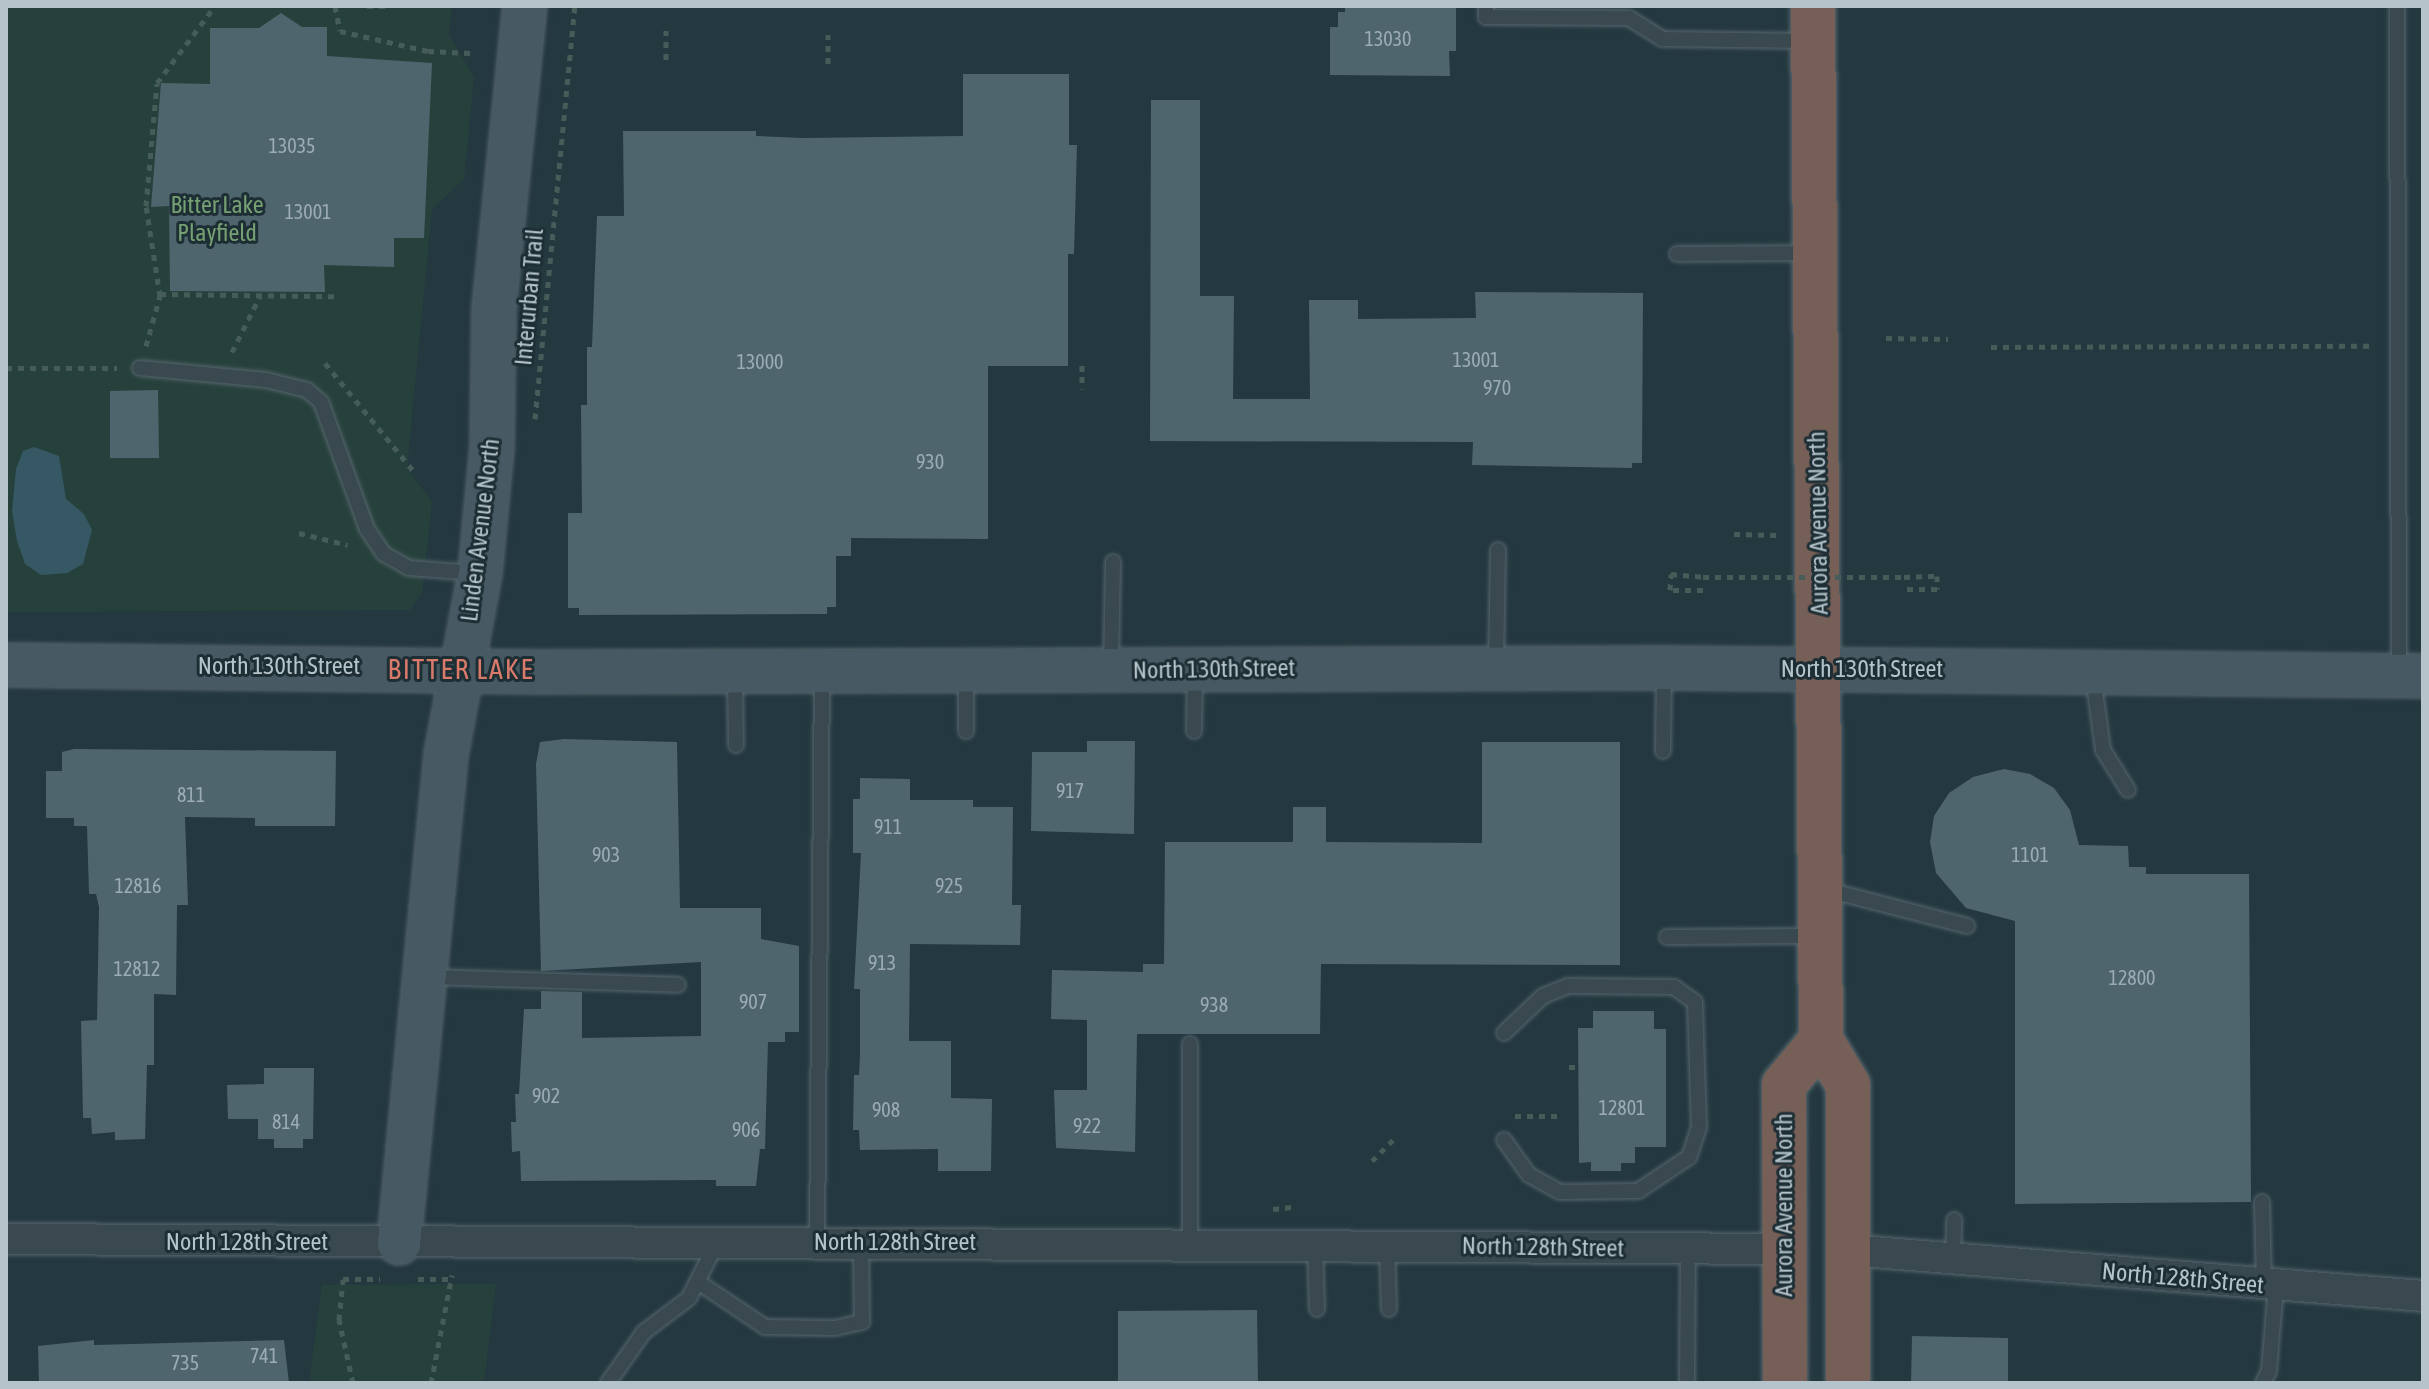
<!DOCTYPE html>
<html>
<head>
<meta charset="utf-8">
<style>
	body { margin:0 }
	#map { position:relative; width:2429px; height:1389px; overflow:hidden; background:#243840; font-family:"Asap Condensed",sans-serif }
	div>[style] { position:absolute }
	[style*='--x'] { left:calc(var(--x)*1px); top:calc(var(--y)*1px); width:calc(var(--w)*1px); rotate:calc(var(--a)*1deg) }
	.green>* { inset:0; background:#26413c }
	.water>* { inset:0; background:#365865 }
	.building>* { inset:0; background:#4f656d }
	.path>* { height:5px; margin-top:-2.5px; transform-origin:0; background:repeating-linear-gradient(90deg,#455c58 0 6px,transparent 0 12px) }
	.roads { filter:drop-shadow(0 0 2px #57666d) drop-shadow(0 0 2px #57666d) }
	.lane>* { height:14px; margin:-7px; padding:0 7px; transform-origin:7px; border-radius:7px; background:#39494f }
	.street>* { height:30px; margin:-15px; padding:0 15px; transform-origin:15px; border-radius:15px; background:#39494f }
	.secondary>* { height:42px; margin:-21px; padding:0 21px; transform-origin:21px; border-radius:21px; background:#475962 }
	.highway>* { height:44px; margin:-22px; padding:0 22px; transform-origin:22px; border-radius:22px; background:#765f56 }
	.path-bridge>* { height:5px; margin-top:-2.5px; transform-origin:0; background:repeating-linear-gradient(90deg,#455c58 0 6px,transparent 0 12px) }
	span { translate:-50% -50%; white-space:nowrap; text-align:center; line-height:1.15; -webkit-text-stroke:6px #1e2e35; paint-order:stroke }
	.number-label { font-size:20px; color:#9cacb3 }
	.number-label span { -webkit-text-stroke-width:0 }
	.park-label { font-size:24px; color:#76a073 }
	.street-label { font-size:24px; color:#b5c3ca }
	.quarter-label { font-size:28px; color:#d97a6b; letter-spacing:2px }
	.frame { position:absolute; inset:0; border:8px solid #b5c3ca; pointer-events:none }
</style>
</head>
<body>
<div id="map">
	<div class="green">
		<i style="clip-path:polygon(6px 6px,452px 6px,449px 35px,474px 77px,464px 179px,432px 209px,407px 468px,432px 502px,422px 592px,410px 610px,6px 612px)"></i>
		<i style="clip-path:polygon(496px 1284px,484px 1383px,309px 1383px,322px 1285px)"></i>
	</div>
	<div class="water">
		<i style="clip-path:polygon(34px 447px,59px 456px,66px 499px,84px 514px,92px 530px,83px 564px,67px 573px,41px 575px,25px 564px,17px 541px,12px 511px,16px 469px,23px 451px)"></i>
	</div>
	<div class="building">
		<i style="clip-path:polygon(1345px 6px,1456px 6px,1456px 51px,1449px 51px,1450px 76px,1330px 75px,1330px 27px,1338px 27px,1338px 12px,1345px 12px)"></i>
		<i style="clip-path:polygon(281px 13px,302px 27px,327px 27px,327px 56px,432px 63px,424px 238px,394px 238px,394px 267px,324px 265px,325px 292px,170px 291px,169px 206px,151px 207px,161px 83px,210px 84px,210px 28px,259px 28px)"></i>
		<i style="clip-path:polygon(963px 74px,1069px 74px,1069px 145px,1077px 145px,1074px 254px,1068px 254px,1068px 366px,988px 366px,988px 539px,851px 538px,851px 556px,836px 556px,836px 607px,827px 607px,827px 614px,579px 615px,579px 608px,568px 608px,568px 513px,582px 513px,581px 405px,587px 405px,587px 347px,592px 347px,597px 216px,624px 216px,623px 131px,756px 131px,756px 136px,802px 138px,963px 136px)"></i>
		<i style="clip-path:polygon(1151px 100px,1200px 100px,1200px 296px,1234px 296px,1233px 399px,1310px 399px,1309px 300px,1358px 300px,1358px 319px,1476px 318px,1475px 292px,1643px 293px,1642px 463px,1632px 463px,1632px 468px,1472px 465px,1473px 442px,1150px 441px)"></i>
		<i style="clip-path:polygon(158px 390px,159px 458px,110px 458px,110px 391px)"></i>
		<i style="clip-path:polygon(564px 739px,677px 742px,680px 908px,761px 908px,761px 939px,799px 946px,799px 1032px,785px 1032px,785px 1042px,768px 1042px,765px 1149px,760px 1149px,756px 1186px,716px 1186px,716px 1180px,521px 1181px,520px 1151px,512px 1152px,511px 1122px,516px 1122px,515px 1094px,519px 1094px,524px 1009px,541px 1009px,541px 991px,582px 992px,582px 1038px,701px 1036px,701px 962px,541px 971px,536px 764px,540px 742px)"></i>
		<i style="clip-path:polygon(1087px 741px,1135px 741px,1134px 834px,1031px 831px,1032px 752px,1087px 752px)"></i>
		<i style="clip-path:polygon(1482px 742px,1620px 742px,1620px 965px,1321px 964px,1320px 1034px,1137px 1034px,1135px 1152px,1056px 1148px,1054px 1090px,1087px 1090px,1087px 1020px,1051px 1019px,1052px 970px,1143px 972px,1143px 964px,1164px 964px,1165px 842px,1293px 842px,1293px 807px,1326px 807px,1326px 842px,1482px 843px)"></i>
		<i style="clip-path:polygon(74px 749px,336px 751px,335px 826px,255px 826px,255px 818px,185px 817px,188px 905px,177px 905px,176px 995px,154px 994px,154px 1065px,147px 1065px,145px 1139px,115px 1140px,115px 1132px,92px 1134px,91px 1118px,83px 1118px,81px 1021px,97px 1020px,99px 907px,96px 894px,89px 894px,87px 826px,74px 826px,74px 818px,46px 818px,46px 771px,62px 771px,62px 752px)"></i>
		<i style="clip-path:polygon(2004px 769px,2030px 774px,2054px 788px,2070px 810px,2079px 845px,2128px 846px,2129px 867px,2146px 867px,2146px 874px,2249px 874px,2251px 1202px,2015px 1204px,2015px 921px,1966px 908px,1936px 873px,1930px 842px,1934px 816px,1949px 793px,1973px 777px)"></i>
		<i style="clip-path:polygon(860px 778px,910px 779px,910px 800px,973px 800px,973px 807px,1013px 807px,1012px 905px,1021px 905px,1020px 945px,910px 944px,909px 1041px,951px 1041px,951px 1098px,992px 1099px,991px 1171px,938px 1171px,938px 1149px,860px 1150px,859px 1130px,853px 1130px,854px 1075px,859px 1075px,860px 1055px,860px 989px,854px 989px,861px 853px,853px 853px,853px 799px,860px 799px)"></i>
		<i style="clip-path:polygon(1593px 1011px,1654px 1011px,1654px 1029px,1666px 1029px,1666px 1147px,1635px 1147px,1635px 1163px,1621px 1163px,1621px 1171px,1591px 1171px,1591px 1162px,1579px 1163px,1578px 1028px,1593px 1028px)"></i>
		<i style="clip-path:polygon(264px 1068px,314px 1068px,313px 1139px,303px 1139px,303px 1148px,274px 1148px,274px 1139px,258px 1139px,258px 1119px,228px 1119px,227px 1085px,264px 1084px)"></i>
		<i style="clip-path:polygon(1257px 1310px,1258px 1383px,1118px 1383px,1118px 1311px)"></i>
		<i style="clip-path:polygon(1912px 1336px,2008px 1338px,2008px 1383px,1911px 1383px)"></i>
		<i style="clip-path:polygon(94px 1340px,94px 1345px,284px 1340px,289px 1383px,39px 1383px,38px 1346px)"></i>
	</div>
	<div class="path">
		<i style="--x:335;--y:6;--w:25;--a:79"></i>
		<i style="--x:340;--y:31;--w:90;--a:12.8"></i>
		<i style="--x:428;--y:51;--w:42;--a:2.7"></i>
		<i style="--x:367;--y:6;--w:23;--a:0"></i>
		<i style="--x:666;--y:30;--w:34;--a:90"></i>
		<i style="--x:828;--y:64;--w:33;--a:-90"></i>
		<i style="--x:160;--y:294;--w:174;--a:0.7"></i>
		<i style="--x:1886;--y:338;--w:62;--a:0.9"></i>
		<i style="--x:146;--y:346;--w:52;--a:-74.4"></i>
		<i style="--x:160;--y:296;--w:91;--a:-98.8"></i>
		<i style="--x:146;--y:206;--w:123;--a:-84.9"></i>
		<i style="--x:157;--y:83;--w:96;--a:-53"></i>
		<i style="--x:1991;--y:347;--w:378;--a:-0.2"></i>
		<i style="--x:232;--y:352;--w:63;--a:-63.4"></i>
		<i style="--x:325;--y:363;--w:144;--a:50.7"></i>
		<i style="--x:1082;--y:365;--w:24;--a:90"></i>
		<i style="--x:6;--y:368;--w:111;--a:0"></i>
		<i style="--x:535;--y:419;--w:415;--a:-84.5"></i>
		<i style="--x:299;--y:533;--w:50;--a:13.8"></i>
		<i style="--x:1734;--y:534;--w:43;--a:1.3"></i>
		<i style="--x:1904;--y:577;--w:33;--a:-2"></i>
		<i style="--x:1937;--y:576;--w:13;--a:90"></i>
		<i style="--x:1937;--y:589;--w:33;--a:180"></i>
		<i style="--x:1703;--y:590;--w:33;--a:180"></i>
		<i style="--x:1670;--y:590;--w:16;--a:-86"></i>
		<i style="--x:1671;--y:574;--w:32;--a:5"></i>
		<i style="--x:1569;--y:1067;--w:9;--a:0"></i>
		<i style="--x:1515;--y:1116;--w:47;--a:0"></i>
		<i style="--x:1372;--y:1161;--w:30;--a:-45"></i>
		<i style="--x:1273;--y:1209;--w:19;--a:-6"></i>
		<i style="--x:418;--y:1279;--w:33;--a:0"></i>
		<i style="--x:353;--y:1383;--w:65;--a:-102.5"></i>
		<i style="--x:339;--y:1320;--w:41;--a:-84.4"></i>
		<i style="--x:343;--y:1279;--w:37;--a:0"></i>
		<i style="--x:431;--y:1383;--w:110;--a:-79"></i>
	</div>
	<div class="roads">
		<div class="lane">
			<i style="--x:1486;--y:6;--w:11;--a:90"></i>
			<i style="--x:1486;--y:17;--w:143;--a:0.4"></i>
			<i style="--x:1629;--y:18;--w:40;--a:32"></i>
			<i style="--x:1663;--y:39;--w:146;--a:0.8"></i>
			<i style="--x:2397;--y:6;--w:668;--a:89.83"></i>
			<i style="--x:1677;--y:254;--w:135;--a:-0.4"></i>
			<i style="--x:140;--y:368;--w:127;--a:5.4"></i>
			<i style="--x:266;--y:380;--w:42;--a:13.7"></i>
			<i style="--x:307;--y:390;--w:18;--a:41"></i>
			<i style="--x:321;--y:402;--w:135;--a:70.1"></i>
			<i style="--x:367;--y:529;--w:30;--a:56"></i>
			<i style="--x:384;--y:554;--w:29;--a:29"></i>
			<i style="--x:409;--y:568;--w:66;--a:4.3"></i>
			<i style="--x:1111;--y:666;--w:104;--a:-88.9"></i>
			<i style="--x:1496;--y:666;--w:116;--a:-89"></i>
			<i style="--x:966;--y:673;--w:58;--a:90"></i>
			<i style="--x:735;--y:676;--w:69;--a:89.2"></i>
			<i style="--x:2093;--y:676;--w:75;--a:82.3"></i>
			<i style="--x:2103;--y:750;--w:47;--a:58"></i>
			<i style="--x:1194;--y:731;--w:59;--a:-89"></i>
			<i style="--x:1663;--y:751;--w:79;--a:-89.3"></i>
			<i style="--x:1824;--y:889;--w:148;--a:14.5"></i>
			<i style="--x:1667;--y:937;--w:147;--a:-0.4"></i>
			<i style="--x:429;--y:977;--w:249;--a:1.8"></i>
			<i style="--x:1504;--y:1033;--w:54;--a:-43.5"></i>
			<i style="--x:1543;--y:996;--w:27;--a:-22"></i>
			<i style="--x:1568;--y:986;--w:106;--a:0.5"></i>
			<i style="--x:1674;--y:987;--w:26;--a:36"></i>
			<i style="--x:1695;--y:1002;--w:125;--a:88.2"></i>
			<i style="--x:1699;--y:1127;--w:32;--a:108"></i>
			<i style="--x:1689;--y:1157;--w:61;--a:146.3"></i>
			<i style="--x:1638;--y:1191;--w:78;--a:179.3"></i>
			<i style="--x:1560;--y:1192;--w:35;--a:-151"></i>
			<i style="--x:1529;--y:1175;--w:43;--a:-125.5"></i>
			<i style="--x:1190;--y:1044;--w:199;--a:90"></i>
			<i style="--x:2262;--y:1202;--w:83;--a:88.6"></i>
			<i style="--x:817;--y:1242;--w:568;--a:-89.5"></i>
			<i style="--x:1315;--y:1244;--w:65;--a:88.2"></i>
			<i style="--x:1387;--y:1245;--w:64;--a:88.2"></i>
			<i style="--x:1953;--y:1256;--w:36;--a:-88"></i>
			<i style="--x:698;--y:1282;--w:81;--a:33.9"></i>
			<i style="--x:765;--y:1327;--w:70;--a:0.8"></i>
			<i style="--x:835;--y:1328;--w:28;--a:-13"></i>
			<i style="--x:862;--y:1322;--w:80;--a:-90.7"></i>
			<i style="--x:608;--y:1383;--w:62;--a:-54.8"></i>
			<i style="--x:644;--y:1332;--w:56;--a:-37.1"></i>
			<i style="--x:689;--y:1298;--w:63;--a:-63.4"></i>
			<i style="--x:1687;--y:1383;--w:135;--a:-89.6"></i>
			<i style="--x:2263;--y:1383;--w:13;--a:-63"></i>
			<i style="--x:2269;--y:1371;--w:85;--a:-85.3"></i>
		</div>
		<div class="street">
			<i style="--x:6;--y:1239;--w:1778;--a:0.32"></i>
			<i style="--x:1848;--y:1250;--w:577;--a:4.57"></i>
		</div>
		<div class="secondary">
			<i style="--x:6;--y:665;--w:535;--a:0.75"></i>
			<i style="--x:541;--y:672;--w:1123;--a:-0.2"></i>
			<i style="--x:1664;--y:668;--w:759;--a:0.6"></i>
			<i style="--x:399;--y:1243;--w:490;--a:-84.5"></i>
			<i style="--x:446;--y:755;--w:184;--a:-79.4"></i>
			<i style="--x:480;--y:574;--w:127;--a:-84.6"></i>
			<i style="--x:492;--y:448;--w:139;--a:-89.2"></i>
			<i style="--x:494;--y:309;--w:305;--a:-84.2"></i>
		</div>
		<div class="highway">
			<i style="--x:1813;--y:6;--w:1034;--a:89.56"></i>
			<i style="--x:1821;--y:1040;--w:52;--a:59"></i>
			<i style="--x:1848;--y:1085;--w:298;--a:90"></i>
			<i style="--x:1785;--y:1383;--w:298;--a:-90.2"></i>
			<i style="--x:1784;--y:1085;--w:58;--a:-50.6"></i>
		</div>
	</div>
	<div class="path-bridge">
		<i style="--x:1703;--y:577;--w:201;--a:0"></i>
	</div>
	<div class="number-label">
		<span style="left:1388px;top:38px">13030</span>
		<span style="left:292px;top:145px">13035</span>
		<span style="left:308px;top:211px">13001</span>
		<span style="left:1476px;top:359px">13001</span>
		<span style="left:760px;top:361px">13000</span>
		<span style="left:1497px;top:387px">970</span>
		<span style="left:930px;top:461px">930</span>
		<span style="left:1070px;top:790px">917</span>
		<span style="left:191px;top:794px">811</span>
		<span style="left:888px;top:826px">911</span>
		<span style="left:606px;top:854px">903</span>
		<span style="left:2030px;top:854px">1101</span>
		<span style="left:138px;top:885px">12816</span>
		<span style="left:949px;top:885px">925</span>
		<span style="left:882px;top:962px">913</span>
		<span style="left:137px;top:968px">12812</span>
		<span style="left:2132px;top:977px">12800</span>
		<span style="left:753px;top:1001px">907</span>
		<span style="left:1214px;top:1004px">938</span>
		<span style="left:546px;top:1095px">902</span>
		<span style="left:1622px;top:1107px">12801</span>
		<span style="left:886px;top:1109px">908</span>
		<span style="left:286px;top:1121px">814</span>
		<span style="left:1087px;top:1125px">922</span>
		<span style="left:746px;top:1129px">906</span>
		<span style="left:264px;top:1355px">741</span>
		<span style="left:185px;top:1362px">735</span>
	</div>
	<div class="park-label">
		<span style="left:217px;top:219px">Bitter Lake<br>Playfield</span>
	</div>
	<div class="street-label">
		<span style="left:529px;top:297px;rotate:-85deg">Interurban Trail</span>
		<span style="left:1818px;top:523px;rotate:-91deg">Aurora Avenue North</span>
		<span style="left:480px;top:530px;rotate:-83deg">Linden Avenue North</span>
		<span style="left:279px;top:666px">North 130th Street</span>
		<span style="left:1214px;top:669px;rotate:-1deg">North 130th Street</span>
		<span style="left:1862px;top:669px">North 130th Street</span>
		<span style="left:1784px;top:1205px;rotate:-90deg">Aurora Avenue North</span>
		<span style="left:247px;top:1242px">North 128th Street</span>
		<span style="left:895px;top:1242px">North 128th Street</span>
		<span style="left:1543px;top:1247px;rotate:1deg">North 128th Street</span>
		<span style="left:2183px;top:1278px;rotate:5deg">North 128th Street</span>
	</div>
	<div class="quarter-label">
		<span style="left:461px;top:669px">BITTER LAKE</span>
	</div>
	<div class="frame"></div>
</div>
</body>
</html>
